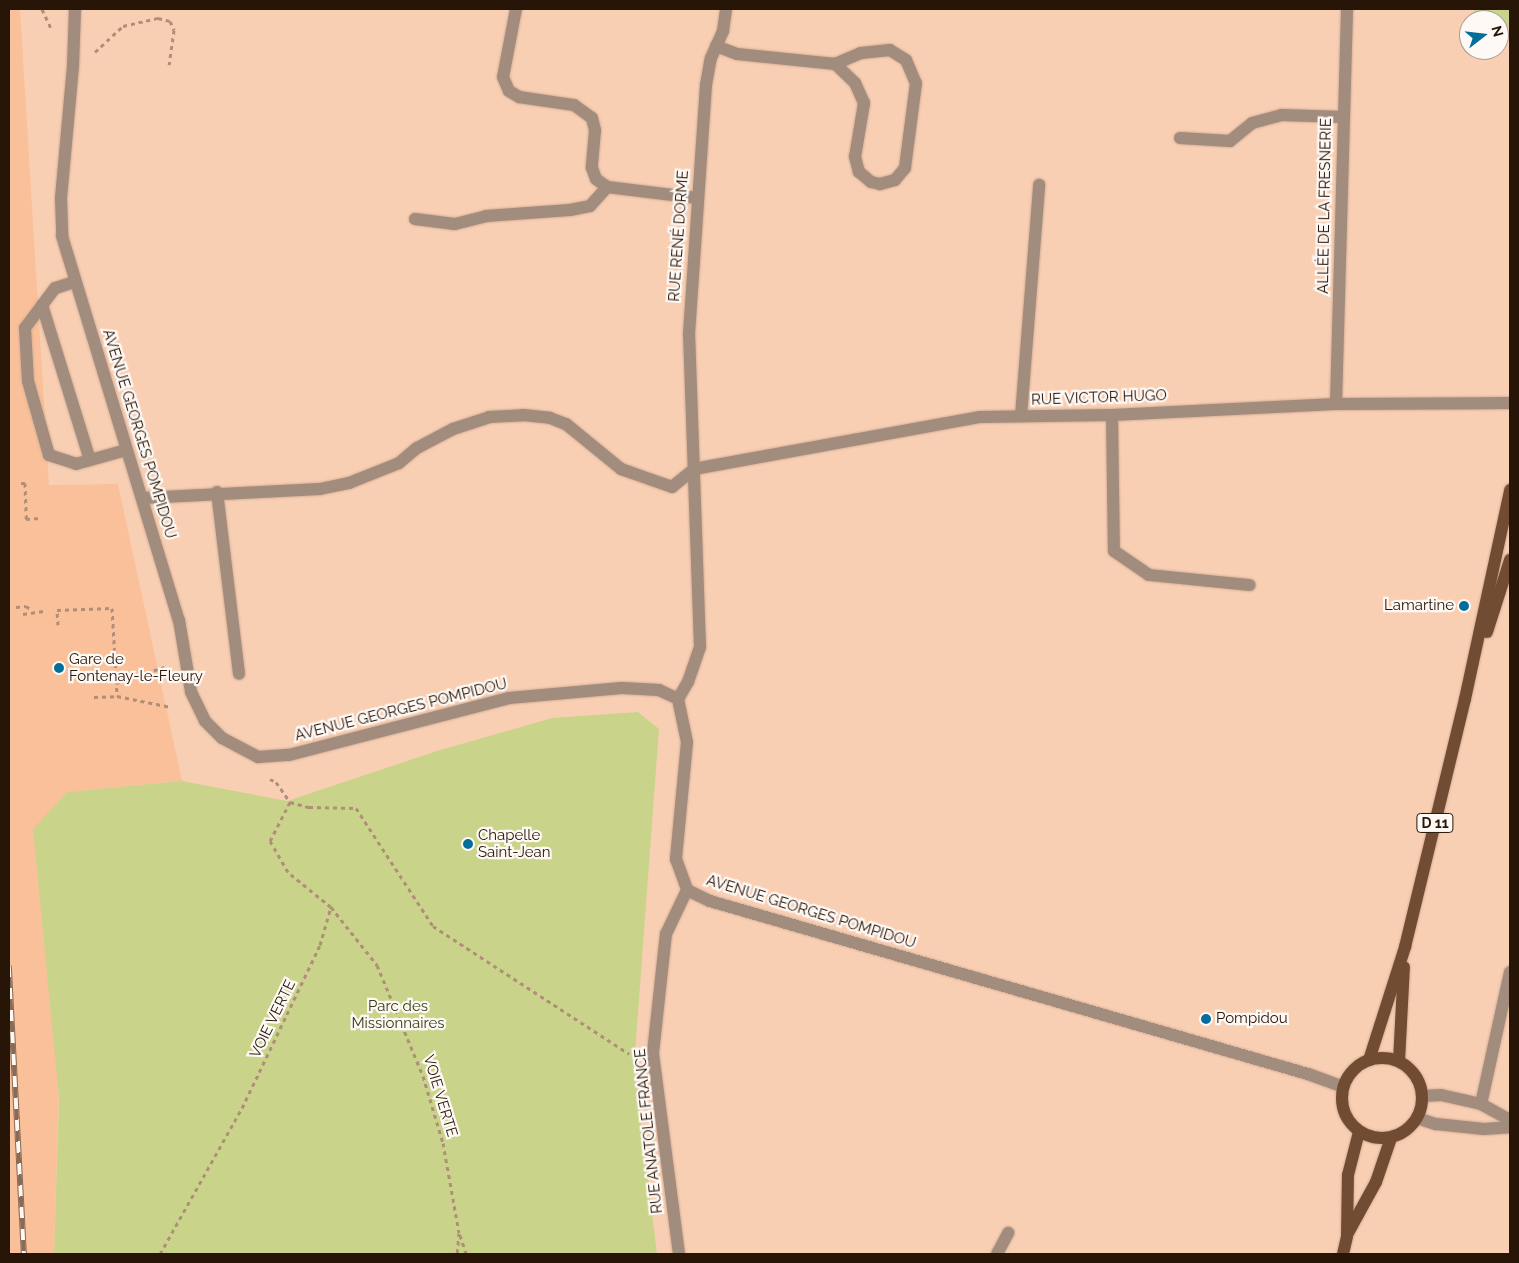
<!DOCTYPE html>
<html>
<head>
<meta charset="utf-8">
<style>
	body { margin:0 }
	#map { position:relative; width:1519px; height:1263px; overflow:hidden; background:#f9cfb4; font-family:Raleway,sans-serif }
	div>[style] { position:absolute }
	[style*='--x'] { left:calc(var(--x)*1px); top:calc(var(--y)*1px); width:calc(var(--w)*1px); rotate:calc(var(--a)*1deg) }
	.built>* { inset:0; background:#fac099 }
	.green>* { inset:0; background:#c9d48a }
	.path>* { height:3px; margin-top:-1.5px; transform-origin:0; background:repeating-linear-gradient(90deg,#b08e78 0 4px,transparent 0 8px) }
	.roads { filter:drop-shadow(0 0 1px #d3ae95) drop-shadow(0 0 1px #d3ae95) }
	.service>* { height:12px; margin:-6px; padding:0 6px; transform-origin:6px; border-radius:6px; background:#a18c7d }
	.minor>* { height:12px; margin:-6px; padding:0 6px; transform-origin:6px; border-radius:6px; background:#a18c7d }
	.tertiary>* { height:12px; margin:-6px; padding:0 6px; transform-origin:6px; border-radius:6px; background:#a18c7d }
	.primary>* { height:12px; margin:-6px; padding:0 6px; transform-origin:6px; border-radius:6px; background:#714c32 }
	.primary>.ring { margin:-6px; padding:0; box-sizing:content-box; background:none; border:12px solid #714c32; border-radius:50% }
	.rail>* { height:5.5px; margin-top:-2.75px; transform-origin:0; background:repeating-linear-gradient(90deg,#fef9f5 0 11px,#886b57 0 22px); box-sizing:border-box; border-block:1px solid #886b57 }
	.dots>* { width:14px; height:14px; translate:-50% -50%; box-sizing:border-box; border:2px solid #fef9f5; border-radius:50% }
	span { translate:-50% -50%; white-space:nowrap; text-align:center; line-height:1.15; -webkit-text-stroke:4.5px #fef9f5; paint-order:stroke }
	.shield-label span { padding:1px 4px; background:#fef9f5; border:1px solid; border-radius:4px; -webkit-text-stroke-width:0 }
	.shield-label { font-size:14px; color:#271508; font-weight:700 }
	.street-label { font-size:15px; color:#271508 }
	.poi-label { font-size:15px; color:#271508 }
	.right { translate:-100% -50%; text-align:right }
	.left { translate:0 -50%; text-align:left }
	.park-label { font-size:15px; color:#383c16 }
	.frame { position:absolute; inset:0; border:10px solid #271508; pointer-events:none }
	.north { position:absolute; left:1459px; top:10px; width:50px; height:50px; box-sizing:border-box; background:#fef9f5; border:1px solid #a89e96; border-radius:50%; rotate:74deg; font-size:14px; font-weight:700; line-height:20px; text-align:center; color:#271508 }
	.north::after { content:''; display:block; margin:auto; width:18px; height:22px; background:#026e9b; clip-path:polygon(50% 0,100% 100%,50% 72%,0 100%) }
</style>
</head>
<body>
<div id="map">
	<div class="built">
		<i style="clip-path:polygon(9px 9px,20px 9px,49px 485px,118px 484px,182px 781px,67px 792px,54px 1254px,9px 1254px)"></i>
	</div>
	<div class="green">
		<i style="clip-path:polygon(1472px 9px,1510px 9px,1510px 25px,1500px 35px,1499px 20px,1484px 20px)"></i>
		<i style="clip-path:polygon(638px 712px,659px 729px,634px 1067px,657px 1254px,54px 1254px,59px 1098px,33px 829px,67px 792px,182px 781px,287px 801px,437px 751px,552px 718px)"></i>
	</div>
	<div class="path">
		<i style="--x:42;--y:9;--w:23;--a:65"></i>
		<i style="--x:95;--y:52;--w:38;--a:-43"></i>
		<i style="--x:123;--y:26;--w:36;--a:-13"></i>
		<i style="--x:158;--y:18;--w:12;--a:14"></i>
		<i style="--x:170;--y:21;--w:10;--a:66"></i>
		<i style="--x:174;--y:30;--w:35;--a:98"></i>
		<i style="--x:21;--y:483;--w:4;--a:0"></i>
		<i style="--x:25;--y:483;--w:36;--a:88"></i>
		<i style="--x:26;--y:519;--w:14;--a:-4"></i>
		<i style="--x:16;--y:607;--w:10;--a:-6"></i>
		<i style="--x:26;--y:606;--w:7;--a:34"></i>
		<i style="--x:23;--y:614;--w:21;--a:-8"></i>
		<i style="--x:58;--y:625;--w:15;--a:-94"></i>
		<i style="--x:57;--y:610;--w:55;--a:-2.1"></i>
		<i style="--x:112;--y:608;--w:88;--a:86.7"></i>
		<i style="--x:116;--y:683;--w:51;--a:-18.4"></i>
		<i style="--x:94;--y:697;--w:23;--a:-2"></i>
		<i style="--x:117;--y:696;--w:55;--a:11.5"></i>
		<i style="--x:270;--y:779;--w:7;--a:27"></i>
		<i style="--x:276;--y:782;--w:24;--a:55"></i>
		<i style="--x:290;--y:802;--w:20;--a:15"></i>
		<i style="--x:309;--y:807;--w:47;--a:1.2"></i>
		<i style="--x:356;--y:808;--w:141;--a:56.9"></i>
		<i style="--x:433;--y:926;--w:234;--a:33.1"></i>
		<i style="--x:331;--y:907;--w:74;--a:51.6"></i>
		<i style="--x:377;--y:965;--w:120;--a:67.5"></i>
		<i style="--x:423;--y:1076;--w:70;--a:73.4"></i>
		<i style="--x:443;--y:1143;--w:91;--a:79.9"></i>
		<i style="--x:459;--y:1233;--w:21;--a:95"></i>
		<i style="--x:460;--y:1235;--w:20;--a:72"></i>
		<i style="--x:160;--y:1254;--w:167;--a:-60.7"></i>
		<i style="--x:242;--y:1108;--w:181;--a:-64.4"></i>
		<i style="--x:320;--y:945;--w:40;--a:-74"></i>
		<i style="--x:331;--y:907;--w:55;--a:-140.9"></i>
		<i style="--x:288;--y:872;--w:36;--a:-120"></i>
		<i style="--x:270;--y:841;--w:44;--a:-62.9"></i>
	</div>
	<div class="roads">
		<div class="service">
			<i style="--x:1180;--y:138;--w:50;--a:3.4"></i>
			<i style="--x:1230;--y:141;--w:28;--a:-39"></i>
			<i style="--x:1252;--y:123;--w:30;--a:-15"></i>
			<i style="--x:1281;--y:115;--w:63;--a:1.8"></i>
			<i style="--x:74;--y:282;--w:20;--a:162"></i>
			<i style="--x:55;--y:288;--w:50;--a:126.9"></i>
			<i style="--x:25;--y:328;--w:53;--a:86.8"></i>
			<i style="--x:28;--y:381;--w:77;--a:74.2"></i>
			<i style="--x:49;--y:455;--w:28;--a:18"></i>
			<i style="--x:76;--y:464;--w:52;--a:-15.6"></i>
			<i style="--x:42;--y:305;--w:162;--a:72.8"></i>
			<i style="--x:1112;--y:415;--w:136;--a:89.2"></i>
			<i style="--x:1114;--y:551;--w:42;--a:34.4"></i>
			<i style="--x:1149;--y:575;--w:101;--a:5.7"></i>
			<i style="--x:1021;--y:416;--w:232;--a:-85.5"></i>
			<i style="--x:217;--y:492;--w:183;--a:83.1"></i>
			<i style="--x:143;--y:498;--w:177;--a:-2.9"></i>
			<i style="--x:320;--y:489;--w:30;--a:-12"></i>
			<i style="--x:349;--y:483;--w:54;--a:-21.8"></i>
			<i style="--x:399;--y:463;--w:23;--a:-40"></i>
			<i style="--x:417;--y:448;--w:41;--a:-27.8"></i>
			<i style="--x:453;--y:429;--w:38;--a:-18"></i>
			<i style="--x:489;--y:417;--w:34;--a:-3"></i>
			<i style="--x:523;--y:415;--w:27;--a:6"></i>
			<i style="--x:550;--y:418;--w:17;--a:21"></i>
			<i style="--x:566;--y:424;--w:71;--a:39.3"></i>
			<i style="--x:621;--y:469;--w:54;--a:19.4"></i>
			<i style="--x:672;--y:487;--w:28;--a:-39"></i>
			<i style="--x:1481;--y:1104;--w:135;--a:-77.6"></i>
		</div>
		<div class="minor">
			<i style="--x:516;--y:9;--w:69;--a:100.8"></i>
			<i style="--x:503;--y:77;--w:15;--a:67"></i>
			<i style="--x:509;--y:91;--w:12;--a:31"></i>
			<i style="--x:519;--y:97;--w:56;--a:8.3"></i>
			<i style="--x:574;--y:105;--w:22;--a:36"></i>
			<i style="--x:592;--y:118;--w:12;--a:76"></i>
			<i style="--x:595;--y:130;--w:38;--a:95"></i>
			<i style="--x:592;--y:168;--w:12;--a:70"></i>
			<i style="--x:596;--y:179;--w:14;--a:36"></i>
			<i style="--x:607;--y:187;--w:91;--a:7"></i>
			<i style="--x:716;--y:46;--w:22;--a:21"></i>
			<i style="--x:737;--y:54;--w:99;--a:5.8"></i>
			<i style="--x:890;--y:50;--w:19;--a:32"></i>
			<i style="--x:906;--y:60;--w:25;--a:67"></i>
			<i style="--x:916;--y:83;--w:86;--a:97.4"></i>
			<i style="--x:905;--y:168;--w:16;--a:130"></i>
			<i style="--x:895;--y:180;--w:16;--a:165"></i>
			<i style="--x:880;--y:184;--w:9;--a:-167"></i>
			<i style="--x:871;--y:182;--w:16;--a:-140"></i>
			<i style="--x:859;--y:172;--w:16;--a:-105"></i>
			<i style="--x:855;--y:157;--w:55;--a:-80.5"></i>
			<i style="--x:864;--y:103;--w:22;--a:-114"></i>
			<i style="--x:855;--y:83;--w:28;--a:-136"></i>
			<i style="--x:835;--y:64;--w:28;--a:-23"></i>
			<i style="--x:861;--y:53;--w:29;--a:-6"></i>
			<i style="--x:415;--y:219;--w:40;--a:7.1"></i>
			<i style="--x:455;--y:224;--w:32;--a:-14"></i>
			<i style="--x:486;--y:216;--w:84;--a:-4.1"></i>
			<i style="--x:570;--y:210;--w:20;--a:-11"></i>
			<i style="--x:590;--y:206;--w:25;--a:-48"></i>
			<i style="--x:1336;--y:404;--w:395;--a:-88.4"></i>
			<i style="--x:694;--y:469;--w:291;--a:-10.3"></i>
			<i style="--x:980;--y:417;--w:132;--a:-0.9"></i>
			<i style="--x:1112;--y:415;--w:224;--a:-2.8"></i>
			<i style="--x:1336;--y:404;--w:174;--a:-0.3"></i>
			<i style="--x:678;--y:699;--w:20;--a:-60"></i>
			<i style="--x:688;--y:682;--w:37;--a:-71"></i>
			<i style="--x:700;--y:647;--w:313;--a:-92"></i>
			<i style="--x:689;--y:334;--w:250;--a:-86.1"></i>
			<i style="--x:706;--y:85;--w:27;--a:-80"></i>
			<i style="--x:711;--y:58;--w:30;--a:-66"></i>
			<i style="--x:723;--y:31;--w:22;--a:-82"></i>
			<i style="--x:679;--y:1254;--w:203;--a:-97.4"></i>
			<i style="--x:653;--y:1053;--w:120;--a:-83.8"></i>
			<i style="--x:666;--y:934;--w:49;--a:-64.5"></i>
			<i style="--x:997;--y:1254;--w:24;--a:-62"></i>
		</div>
		<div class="tertiary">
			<i style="--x:75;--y:9;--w:57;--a:92"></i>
			<i style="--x:73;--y:66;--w:133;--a:95.2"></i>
			<i style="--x:61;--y:198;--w:38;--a:88"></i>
			<i style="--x:62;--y:236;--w:401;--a:73.1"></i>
			<i style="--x:179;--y:620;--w:73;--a:80.5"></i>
			<i style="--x:191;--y:692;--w:32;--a:64"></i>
			<i style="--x:205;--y:721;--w:24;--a:45"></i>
			<i style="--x:222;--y:738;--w:41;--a:27.8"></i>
			<i style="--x:258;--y:757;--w:31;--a:-4"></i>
			<i style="--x:289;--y:755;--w:227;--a:-14.5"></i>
			<i style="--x:509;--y:698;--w:113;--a:-5.1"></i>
			<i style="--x:622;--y:688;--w:37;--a:3"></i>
			<i style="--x:659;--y:690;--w:21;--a:25"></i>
			<i style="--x:678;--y:699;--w:44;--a:78.2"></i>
			<i style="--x:687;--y:742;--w:118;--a:95.4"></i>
			<i style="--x:676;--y:859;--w:33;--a:70"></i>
			<i style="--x:687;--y:890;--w:25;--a:26"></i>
			<i style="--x:710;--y:901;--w:623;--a:16.14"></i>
			<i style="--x:1308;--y:1074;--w:37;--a:20"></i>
			<i style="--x:1422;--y:1096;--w:19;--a:-3"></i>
			<i style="--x:1441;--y:1095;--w:41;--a:12.7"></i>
			<i style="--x:1481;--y:1104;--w:33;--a:29"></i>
			<i style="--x:1417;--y:1118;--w:20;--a:18"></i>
			<i style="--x:1436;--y:1124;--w:48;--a:5.9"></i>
			<i style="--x:1484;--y:1129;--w:26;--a:-4"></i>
		</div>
		<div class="primary">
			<i style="--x:1487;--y:632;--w:76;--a:-72.3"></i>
			<i class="ring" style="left:1342px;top:1058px;width:68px;height:68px"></i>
			<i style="--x:1369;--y:1060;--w:119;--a:-72.3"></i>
			<i style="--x:1405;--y:947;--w:255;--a:-76.4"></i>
			<i style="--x:1465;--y:699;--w:214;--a:-77.8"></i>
			<i style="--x:1399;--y:1061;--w:94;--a:-87"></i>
			<i style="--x:1348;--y:1233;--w:58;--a:-61.2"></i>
			<i style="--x:1376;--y:1182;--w:46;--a:-71.2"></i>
			<i style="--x:1343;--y:1254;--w:18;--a:-77"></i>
			<i style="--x:1347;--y:1236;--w:61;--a:-89.1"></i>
			<i style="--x:1348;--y:1175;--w:44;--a:-75.7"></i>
		</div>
	</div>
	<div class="rail">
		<i style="--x:9;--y:966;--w:288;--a:87"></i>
	</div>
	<div class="dots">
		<i style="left:1464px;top:606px;background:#026e9b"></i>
		<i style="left:59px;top:668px;background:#026e9b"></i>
		<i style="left:468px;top:844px;background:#026e9b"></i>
		<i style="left:1206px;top:1019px;background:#026e9b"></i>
	</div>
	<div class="shield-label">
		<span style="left:1435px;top:823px">D 11</span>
	</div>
	<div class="street-label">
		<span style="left:1325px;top:206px;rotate:-89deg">ALLÉE DE LA FRESNERIE</span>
		<span style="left:679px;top:236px;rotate:-86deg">RUE RENÉ DORME</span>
		<span style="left:1099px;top:398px;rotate:-2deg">RUE VICTOR HUGO</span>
		<span style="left:139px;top:434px;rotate:73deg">AVENUE GEORGES POMPIDOU</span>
		<span style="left:401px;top:710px;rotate:-14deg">AVENUE GEORGES POMPIDOU</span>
		<span style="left:811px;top:912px;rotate:17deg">AVENUE GEORGES POMPIDOU</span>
		<span style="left:273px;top:1019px;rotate:-64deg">VOIE VERTE</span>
		<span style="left:440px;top:1096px;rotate:73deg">VOIE VERTE</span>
		<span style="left:649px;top:1131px;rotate:-96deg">RUE ANATOLE FRANCE</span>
	</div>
	<div class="poi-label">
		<span class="right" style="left:1454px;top:606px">Lamartine</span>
		<span class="left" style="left:69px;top:668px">Gare de<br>Fontenay-le-Fleury</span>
		<span class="left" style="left:478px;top:844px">Chapelle<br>Saint-Jean</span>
		<span class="left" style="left:1216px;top:1019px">Pompidou</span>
	</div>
	<div class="park-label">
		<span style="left:398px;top:1015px">Parc des<br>Missionnaires</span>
	</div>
	<div class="frame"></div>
	<div class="north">N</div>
</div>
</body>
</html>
